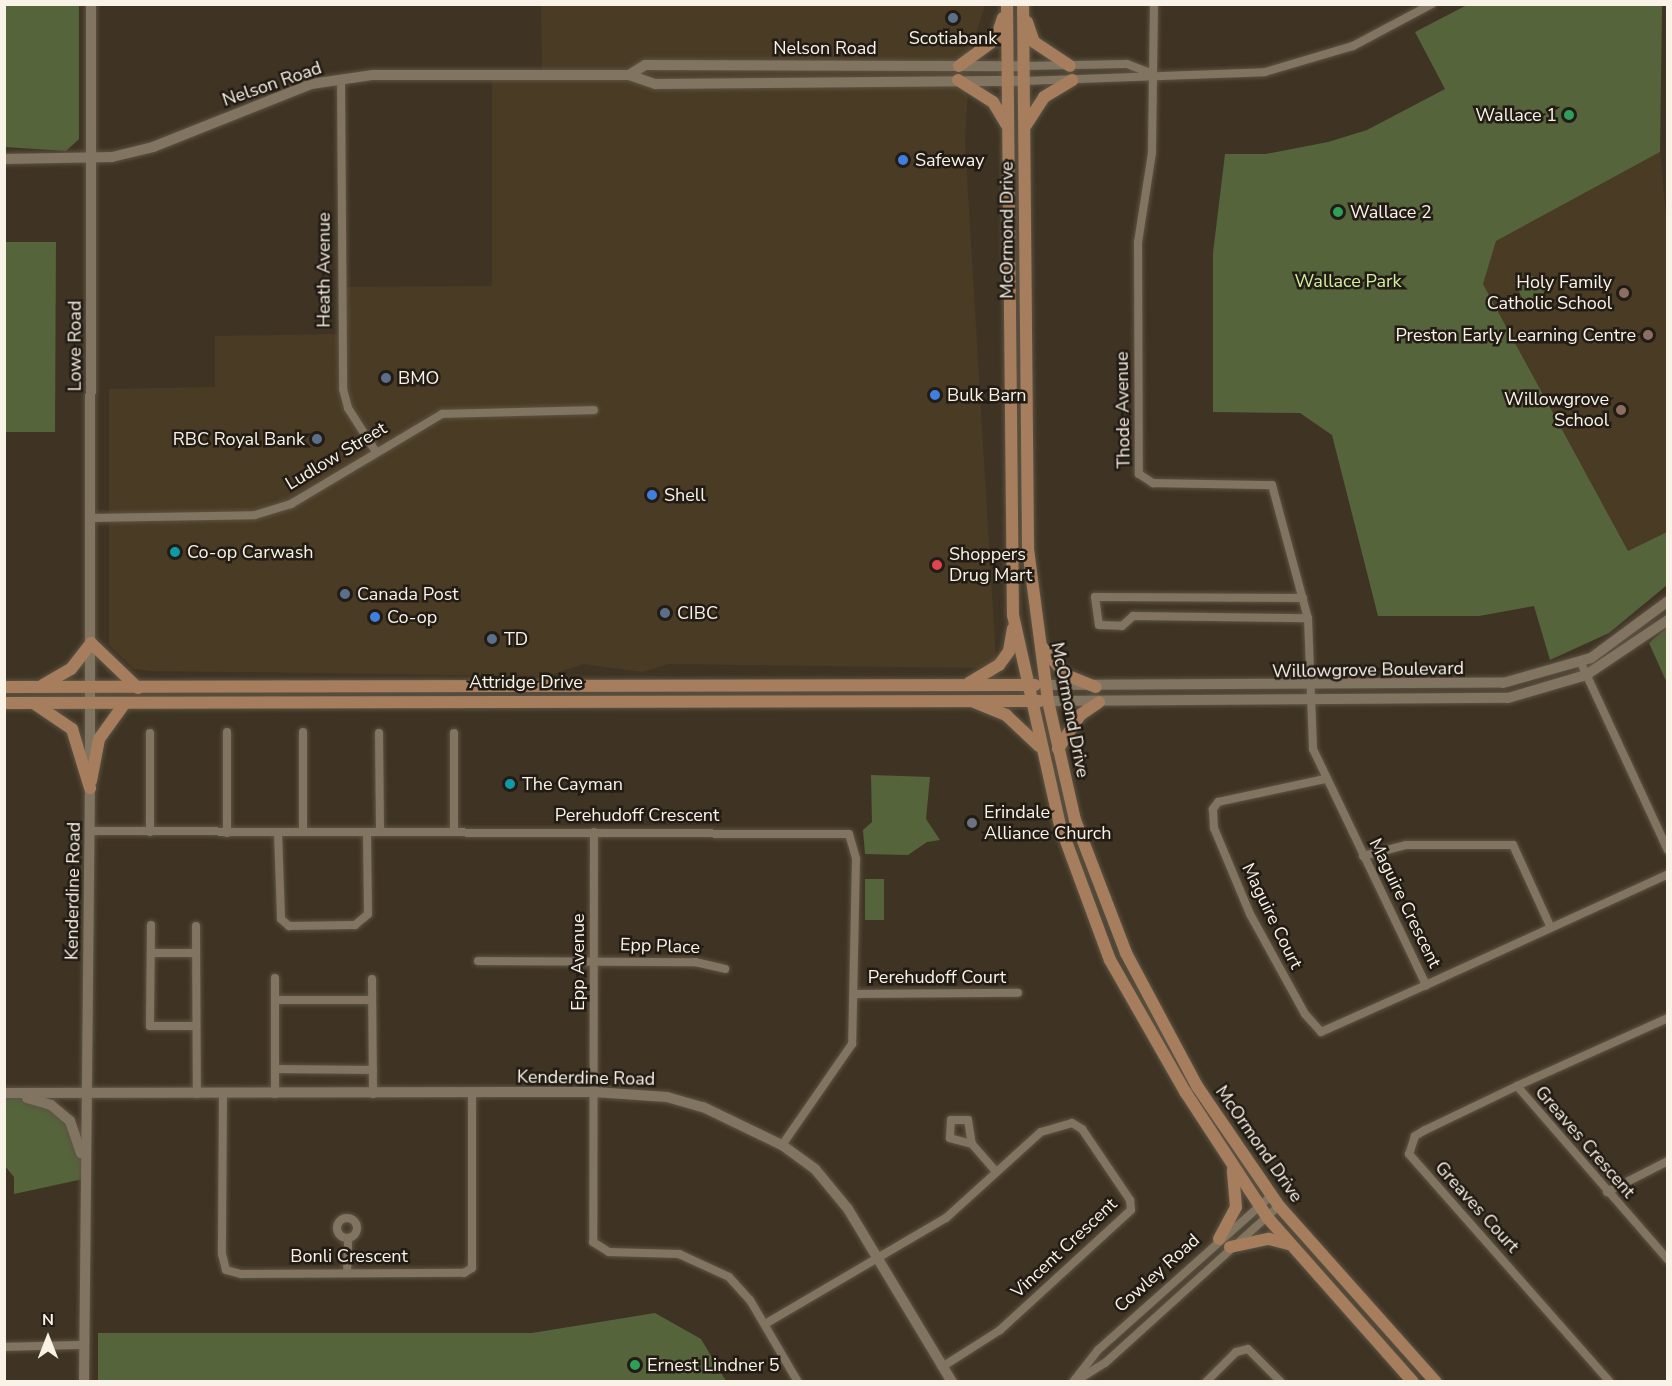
<!DOCTYPE html>
<html>
<head>
<meta charset="utf-8">
<style>
	body { margin:0 }
	#map { position:relative; width:1672px; height:1386px; overflow:hidden; background:#3f3423; font-family:"Nunito Sans",sans-serif }
	div>[style] { position:absolute }
	[style*='--x'] { left:calc(var(--x)*1px); top:calc(var(--y)*1px); width:calc(var(--w)*1px); rotate:calc(var(--a)*1deg) }
	.built>* { inset:0; background:#4a3b24 }
	.green>* { inset:0; background:#56643c }
	.round { border-radius:50% }
	.roads { filter:drop-shadow(0 0 2px #5d5344) drop-shadow(0 0 2px #5d5344) }
	.minor>* { height:8px; margin:-4px; padding:0 4px; transform-origin:4px; border-radius:4px; background:#817461 }
	.minor>.ring { margin:-4px; padding:0; box-sizing:content-box; background:none; border:8px solid #817461; border-radius:50% }
	.tertiary>* { height:10px; margin:-5px; padding:0 5px; transform-origin:5px; border-radius:5px; background:#817461 }
	.secondary>* { height:12px; margin:-6px; padding:0 6px; transform-origin:6px; border-radius:6px; background:#a67e5d }
	.dots>* { width:16px; height:16px; translate:-50% -50%; box-sizing:border-box; border:3px solid #221c15; border-radius:50% }
	span { translate:-50% -50%; white-space:nowrap; text-align:center; line-height:1.15; -webkit-text-stroke:5px #221c15; paint-order:stroke }
	.poi-label { font-size:18px; color:#f9f2e7 }
	.right { translate:-100% -50%; text-align:right }
	.left { translate:0 -50%; text-align:left }
	.street-label { font-size:18px; color:#f9f2e7 }
	.park-label { font-size:18px; color:#d2efa1 }
	.frame { position:absolute; inset:0; border:6px solid #f9f2e7; pointer-events:none }
	.north { position:absolute; left:18px; top:1308px; width:60px; height:60px; -webkit-text-stroke:4px #221c15; paint-order:stroke; rotate:0deg; font-size:16px; font-weight:700; line-height:24px; text-align:center; color:#f9f2e7 }
	.north::after { content:''; display:block; margin:auto; width:21px; height:27px; background:#f9f2e7; clip-path:polygon(50% 0,100% 100%,50% 72%,0 100%) }
</style>
</head>
<body>
<div id="map">
	<div class="built">
		<i style="clip-path:polygon(541px 5px,985px 5px,970px 53px,965px 142px,996px 662px,977px 668px,668px 664px,643px 672px,583px 664px,548px 676px,153px 671px,134px 669px,109px 645px,109px 389px,215px 387px,215px 336px,340px 334px,339px 287px,492px 286px,492px 74px,542px 74px)"></i>
		<i style="clip-path:polygon(1660px 152px,1668px 236px,1667px 532px,1628px 551px,1483px 284px,1496px 241px)"></i>
	</div>
	<div class="green">
		<i style="clip-path:polygon(1469px 4px,1662px 5px,1660px 152px,1496px 241px,1483px 284px,1628px 551px,1667px 532px,1667px 585px,1609px 633px,1550px 660px,1534px 606px,1479px 616px,1378px 616px,1332px 435px,1300px 413px,1213px 412px,1213px 253px,1225px 154px,1266px 154px,1328px 142px,1367px 130px,1445px 89px,1415px 32px)"></i>
		<i style="clip-path:polygon(4px 5px,79px 5px,79px 139px,66px 151px,5px 147px)"></i>
		<i style="clip-path:polygon(5px 242px,56px 242px,55px 432px,5px 432px)"></i>
		<i class="round" style="left:1519px;top:276px;width:26px;height:26px"></i>
		<i style="clip-path:polygon(1667px 627px,1667px 683px,1649px 643px)"></i>
		<i style="clip-path:polygon(871px 775px,930px 777px,926px 819px,940px 840px,927px 842px,908px 855px,865px 854px,863px 830px,872px 822px)"></i>
		<i style="clip-path:polygon(865px 879px,884px 879px,884px 920px,865px 920px)"></i>
		<i style="clip-path:polygon(5px 1093px,51px 1105px,70px 1121px,83px 1158px,83px 1179px,14px 1194px,14px 1177px,5px 1166px)"></i>
		<i style="clip-path:polygon(655px 1313px,701px 1339px,726px 1381px,98px 1381px,98px 1333px,532px 1333px)"></i>
	</div>
	<div class="roads">
		<div class="minor">
			<i style="--x:1154;--y:4;--w:149;--a:90.8"></i>
			<i style="--x:1152;--y:153;--w:90;--a:98.9"></i>
			<i style="--x:1138;--y:242;--w:232;--a:89.8"></i>
			<i style="--x:1139;--y:474;--w:17;--a:33"></i>
			<i style="--x:1153;--y:483;--w:119;--a:1"></i>
			<i style="--x:1272;--y:485;--w:138;--a:74.9"></i>
			<i style="--x:1308;--y:618;--w:131;--a:87.8"></i>
			<i style="--x:1313;--y:749;--w:262;--a:64.4"></i>
			<i style="--x:1426;--y:985;--w:266;--a:-24.6"></i>
			<i style="--x:1023;--y:66;--w:104;--a:-1.1"></i>
			<i style="--x:1127;--y:64;--w:28;--a:21"></i>
			<i style="--x:341;--y:79;--w:310;--a:89.6"></i>
			<i style="--x:343;--y:389;--w:20;--a:75"></i>
			<i style="--x:348;--y:408;--w:52;--a:57.5"></i>
			<i style="--x:1024;--y:81;--w:241;--a:-2.1"></i>
			<i style="--x:1265;--y:72;--w:92;--a:-16.5"></i>
			<i style="--x:1353;--y:46;--w:89;--a:-28"></i>
			<i style="--x:91;--y:518;--w:164;--a:-1"></i>
			<i style="--x:255;--y:515;--w:38;--a:-17"></i>
			<i style="--x:291;--y:504;--w:176;--a:-30.8"></i>
			<i style="--x:442;--y:414;--w:152;--a:-1.5"></i>
			<i style="--x:1303;--y:598;--w:208;--a:-179.7"></i>
			<i style="--x:1095;--y:597;--w:28;--a:82"></i>
			<i style="--x:1099;--y:625;--w:23;--a:2"></i>
			<i style="--x:1122;--y:626;--w:15;--a:-42"></i>
			<i style="--x:1133;--y:616;--w:175;--a:0.7"></i>
			<i style="--x:1581;--y:663;--w:206;--a:65.1"></i>
			<i style="--x:227;--y:732;--w:101;--a:90"></i>
			<i style="--x:303;--y:732;--w:100;--a:90"></i>
			<i style="--x:379;--y:733;--w:99;--a:89.4"></i>
			<i style="--x:454;--y:733;--w:99;--a:90"></i>
			<i style="--x:1325;--y:779;--w:109;--a:167.9"></i>
			<i style="--x:1218;--y:802;--w:9;--a:126"></i>
			<i style="--x:1213;--y:809;--w:19;--a:87"></i>
			<i style="--x:1214;--y:828;--w:93;--a:67.3"></i>
			<i style="--x:1250;--y:914;--w:114;--a:61.2"></i>
			<i style="--x:1305;--y:1014;--w:24;--a:48"></i>
			<i style="--x:1321;--y:1032;--w:115;--a:-24.1"></i>
			<i style="--x:90;--y:831;--w:759;--a:0.23"></i>
			<i style="--x:849;--y:834;--w:26;--a:74"></i>
			<i style="--x:856;--y:859;--w:185;--a:91.2"></i>
			<i style="--x:852;--y:1044;--w:123;--a:124.7"></i>
			<i style="--x:150;--y:832;--w:99;--a:-90"></i>
			<i style="--x:278;--y:832;--w:87;--a:88"></i>
			<i style="--x:281;--y:919;--w:11;--a:41"></i>
			<i style="--x:289;--y:926;--w:66;--a:-0.9"></i>
			<i style="--x:355;--y:925;--w:17;--a:-40"></i>
			<i style="--x:368;--y:914;--w:82;--a:-90.7"></i>
			<i style="--x:594;--y:832;--w:410;--a:90.1"></i>
			<i style="--x:593;--y:1242;--w:19;--a:32"></i>
			<i style="--x:609;--y:1252;--w:70;--a:1.6"></i>
			<i style="--x:679;--y:1254;--w:55;--a:24.7"></i>
			<i style="--x:729;--y:1277;--w:31;--a:48"></i>
			<i style="--x:750;--y:1300;--w:95;--a:59.7"></i>
			<i style="--x:1363;--y:856;--w:44;--a:-14.3"></i>
			<i style="--x:1406;--y:845;--w:107;--a:0"></i>
			<i style="--x:1513;--y:845;--w:89;--a:65.4"></i>
			<i style="--x:151;--y:925;--w:101;--a:90.6"></i>
			<i style="--x:150;--y:1026;--w:46;--a:0"></i>
			<i style="--x:196;--y:926;--w:168;--a:89.7"></i>
			<i style="--x:151;--y:953;--w:45;--a:0"></i>
			<i style="--x:478;--y:961;--w:217;--a:0.3"></i>
			<i style="--x:695;--y:962;--w:31;--a:13"></i>
			<i style="--x:372;--y:979;--w:115;--a:89.5"></i>
			<i style="--x:856;--y:994;--w:162;--a:-0.4"></i>
			<i style="--x:275;--y:1000;--w:97;--a:0"></i>
			<i style="--x:1668;--y:1018;--w:166;--a:155.8"></i>
			<i style="--x:1517;--y:1086;--w:230;--a:49"></i>
			<i style="--x:275;--y:1069;--w:98;--a:0.6"></i>
			<i style="--x:1517;--y:1086;--w:102;--a:154.4"></i>
			<i style="--x:1425;--y:1130;--w:12;--a:149"></i>
			<i style="--x:1415;--y:1136;--w:19;--a:108"></i>
			<i style="--x:1409;--y:1154;--w:304;--a:48.6"></i>
			<i style="--x:223;--y:1094;--w:160;--a:90.4"></i>
			<i style="--x:222;--y:1254;--w:16;--a:76"></i>
			<i style="--x:226;--y:1270;--w:16;--a:15"></i>
			<i style="--x:241;--y:1274;--w:223;--a:-0.3"></i>
			<i style="--x:464;--y:1273;--w:9;--a:-32"></i>
			<i style="--x:472;--y:1268;--w:175;--a:-90"></i>
			<i style="--x:275;--y:1094;--w:116;--a:-90"></i>
			<i style="--x:972;--y:1144;--w:23;--a:-165"></i>
			<i style="--x:950;--y:1138;--w:18;--a:-87"></i>
			<i style="--x:951;--y:1120;--w:17;--a:0"></i>
			<i style="--x:968;--y:1120;--w:24;--a:81"></i>
			<i style="--x:972;--y:1144;--w:37;--a:49"></i>
			<i style="--x:1607;--y:1192;--w:68;--a:-26.9"></i>
			<i class="ring" style="left:337px;top:1218px;width:12px;height:12px"></i>
			<i style="--x:347;--y:1273;--w:34;--a:-88"></i>
			<i style="--x:765;--y:1324;--w:210;--a:-30.4"></i>
			<i style="--x:946;--y:1218;--w:128;--a:-42.2"></i>
			<i style="--x:1041;--y:1132;--w:32;--a:-16"></i>
			<i style="--x:1072;--y:1123;--w:12;--a:31"></i>
			<i style="--x:1082;--y:1129;--w:86;--a:55.9"></i>
			<i style="--x:1130;--y:1200;--w:10;--a:84"></i>
			<i style="--x:1131;--y:1210;--w:178;--a:137.5"></i>
			<i style="--x:1000;--y:1330;--w:69;--a:147.5"></i>
			<i style="--x:4;--y:1347;--w:79;--a:-1.5"></i>
			<i style="--x:1076;--y:1381;--w:34;--a:-32"></i>
			<i style="--x:1105;--y:1363;--w:234;--a:-42.1"></i>
			<i style="--x:1073;--y:1382;--w:41;--a:-52"></i>
			<i style="--x:1098;--y:1350;--w:232;--a:-41.7"></i>
			<i style="--x:1206;--y:1382;--w:42;--a:-45"></i>
			<i style="--x:1236;--y:1352;--w:12;--a:-14"></i>
			<i style="--x:1248;--y:1349;--w:47;--a:45"></i>
		</div>
		<div class="tertiary">
			<i style="--x:629;--y:75;--w:19;--a:-32"></i>
			<i style="--x:645;--y:65;--w:378;--a:0.2"></i>
			<i style="--x:4;--y:159;--w:108;--a:-1.1"></i>
			<i style="--x:112;--y:157;--w:42;--a:-13.7"></i>
			<i style="--x:153;--y:147;--w:170;--a:-21.7"></i>
			<i style="--x:311;--y:84;--w:63;--a:-8.3"></i>
			<i style="--x:373;--y:75;--w:256;--a:0"></i>
			<i style="--x:629;--y:75;--w:28;--a:19"></i>
			<i style="--x:655;--y:84;--w:369;--a:-0.5"></i>
			<i style="--x:1045;--y:685;--w:458;--a:-0.3"></i>
			<i style="--x:1503;--y:683;--w:91;--a:-15.9"></i>
			<i style="--x:1591;--y:658;--w:96;--a:-36.5"></i>
			<i style="--x:1048;--y:701;--w:460;--a:-0.4"></i>
			<i style="--x:1508;--y:698;--w:81;--a:-16.4"></i>
			<i style="--x:1586;--y:675;--w:99;--a:-33.9"></i>
			<i style="--x:90;--y:766;--w:762;--a:-89.92"></i>
			<i style="--x:4;--y:1093;--w:590;--a:-0.1"></i>
			<i style="--x:594;--y:1092;--w:73;--a:3.9"></i>
			<i style="--x:667;--y:1097;--w:37;--a:16"></i>
			<i style="--x:703;--y:1107;--w:88;--a:25.7"></i>
			<i style="--x:782;--y:1145;--w:41;--a:36"></i>
			<i style="--x:815;--y:1169;--w:52;--a:50.5"></i>
			<i style="--x:848;--y:1209;--w:202;--a:59"></i>
			<i style="--x:27;--y:1098;--w:25;--a:16"></i>
			<i style="--x:51;--y:1105;--w:25;--a:40"></i>
			<i style="--x:70;--y:1121;--w:34;--a:71"></i>
			<i style="--x:84;--y:1382;--w:600;--a:-89.43"></i>
		</div>
		<div class="secondary">
			<i style="--x:1007;--y:4;--w:611;--a:89.44"></i>
			<i style="--x:1013;--y:615;--w:215;--a:77.4"></i>
			<i style="--x:1060;--y:825;--w:144;--a:69.7"></i>
			<i style="--x:1110;--y:960;--w:153;--a:60.3"></i>
			<i style="--x:1186;--y:1093;--w:148;--a:56.8"></i>
			<i style="--x:1267;--y:1217;--w:220;--a:48.5"></i>
			<i style="--x:1023;--y:4;--w:545;--a:89.47"></i>
			<i style="--x:1028;--y:549;--w:153;--a:82.5"></i>
			<i style="--x:1048;--y:701;--w:122;--a:77.2"></i>
			<i style="--x:1075;--y:820;--w:142;--a:69"></i>
			<i style="--x:1126;--y:953;--w:151;--a:61.9"></i>
			<i style="--x:1197;--y:1086;--w:145;--a:55.7"></i>
			<i style="--x:1279;--y:1206;--w:236;--a:48.3"></i>
			<i style="--x:1027;--y:22;--w:21;--a:71"></i>
			<i style="--x:1034;--y:42;--w:43;--a:33.7"></i>
			<i style="--x:959;--y:66;--w:46;--a:-36.1"></i>
			<i style="--x:996;--y:39;--w:22;--a:-72"></i>
			<i style="--x:958;--y:80;--w:41;--a:32.2"></i>
			<i style="--x:993;--y:102;--w:26;--a:59"></i>
			<i style="--x:1026;--y:125;--w:33;--a:-57"></i>
			<i style="--x:1044;--y:97;--w:33;--a:-31"></i>
			<i style="--x:1041;--y:646;--w:38;--a:49"></i>
			<i style="--x:1066;--y:675;--w:32;--a:22"></i>
			<i style="--x:969;--y:683;--w:35;--a:-31"></i>
			<i style="--x:999;--y:665;--w:17;--a:-54"></i>
			<i style="--x:1009;--y:651;--w:23;--a:-80"></i>
			<i style="--x:43;--y:685;--w:32;--a:-30"></i>
			<i style="--x:71;--y:669;--w:33;--a:-52"></i>
			<i style="--x:91;--y:643;--w:65;--a:43.8"></i>
			<i style="--x:4;--y:687;--w:1031;--a:-0.11"></i>
			<i style="--x:974;--y:702;--w:35;--a:22"></i>
			<i style="--x:1006;--y:715;--w:45;--a:43.2"></i>
			<i style="--x:4;--y:703;--w:1036;--a:-0.11"></i>
			<i style="--x:35;--y:704;--w:45;--a:34"></i>
			<i style="--x:72;--y:729;--w:62;--a:73"></i>
			<i style="--x:1058;--y:749;--w:40;--a:-57.1"></i>
			<i style="--x:1080;--y:715;--w:23;--a:-34"></i>
			<i style="--x:91;--y:781;--w:43;--a:-79.2"></i>
			<i style="--x:99;--y:739;--w:44;--a:-54.2"></i>
			<i style="--x:1219;--y:1239;--w:36;--a:-62"></i>
			<i style="--x:1236;--y:1207;--w:37;--a:-95"></i>
			<i style="--x:1230;--y:1247;--w:40;--a:-12"></i>
			<i style="--x:1269;--y:1239;--w:21;--a:14"></i>
		</div>
	</div>
	<div class="dots">
		<i style="left:953px;top:18px;background:#5c6f8a"></i>
		<i style="left:1569px;top:115px;background:#2e9e5b"></i>
		<i style="left:903px;top:160px;background:#3f7fe0"></i>
		<i style="left:1338px;top:212px;background:#2e9e5b"></i>
		<i style="left:1624px;top:293px;background:#8d6e63"></i>
		<i style="left:1648px;top:335px;background:#8d6e63"></i>
		<i style="left:386px;top:378px;background:#5c6f8a"></i>
		<i style="left:935px;top:395px;background:#3f7fe0"></i>
		<i style="left:1621px;top:410px;background:#8d6e63"></i>
		<i style="left:317px;top:439px;background:#5c6f8a"></i>
		<i style="left:652px;top:495px;background:#3f7fe0"></i>
		<i style="left:175px;top:552px;background:#0f9aa8"></i>
		<i style="left:937px;top:565px;background:#e0444e"></i>
		<i style="left:345px;top:594px;background:#5c6f8a"></i>
		<i style="left:665px;top:613px;background:#5c6f8a"></i>
		<i style="left:375px;top:617px;background:#3f7fe0"></i>
		<i style="left:492px;top:639px;background:#5c6f8a"></i>
		<i style="left:510px;top:784px;background:#0f9aa8"></i>
		<i style="left:972px;top:823px;background:#6b7280"></i>
		<i style="left:635px;top:1365px;background:#2e9e5b"></i>
	</div>
	<div class="poi-label">
		<span style="left:953px;top:38px">Scotiabank</span>
		<span class="right" style="left:1557px;top:115px">Wallace 1</span>
		<span class="left" style="left:915px;top:160px">Safeway</span>
		<span class="left" style="left:1350px;top:212px">Wallace 2</span>
		<span class="right" style="left:1612px;top:293px">Holy Family<br>Catholic School</span>
		<span class="right" style="left:1636px;top:335px">Preston Early Learning Centre</span>
		<span class="left" style="left:398px;top:378px">BMO</span>
		<span class="left" style="left:947px;top:395px">Bulk Barn</span>
		<span class="right" style="left:1609px;top:410px">Willowgrove<br>School</span>
		<span class="right" style="left:305px;top:439px">RBC Royal Bank</span>
		<span class="left" style="left:664px;top:495px">Shell</span>
		<span class="left" style="left:187px;top:552px">Co-op Carwash</span>
		<span class="left" style="left:949px;top:565px">Shoppers<br>Drug Mart</span>
		<span class="left" style="left:357px;top:594px">Canada Post</span>
		<span class="left" style="left:677px;top:613px">CIBC</span>
		<span class="left" style="left:387px;top:617px">Co-op</span>
		<span class="left" style="left:504px;top:639px">TD</span>
		<span class="left" style="left:522px;top:784px">The Cayman</span>
		<span class="left" style="left:984px;top:823px">Erindale<br>Alliance Church</span>
		<span class="left" style="left:647px;top:1365px">Ernest Lindner 5</span>
	</div>
	<div class="street-label">
		<span style="left:825px;top:48px">Nelson Road</span>
		<span style="left:272px;top:84px;rotate:-19deg">Nelson Road</span>
		<span style="left:1007px;top:230px;rotate:-90deg">McOrmond Drive</span>
		<span style="left:324px;top:270px;rotate:-90deg">Heath Avenue</span>
		<span style="left:75px;top:346px;rotate:-90deg">Lowe Road</span>
		<span style="left:1123px;top:410px;rotate:-91deg">Thode Avenue</span>
		<span style="left:336px;top:456px;rotate:-31deg">Ludlow Street</span>
		<span style="left:1368px;top:670px;rotate:-1deg">Willowgrove Boulevard</span>
		<span style="left:526px;top:682px">Attridge Drive</span>
		<span style="left:1070px;top:710px;rotate:79deg">McOrmond Drive</span>
		<span style="left:637px;top:815px">Perehudoff Crescent</span>
		<span style="left:73px;top:891px;rotate:-89deg">Kenderdine Road</span>
		<span style="left:1405px;top:903px;rotate:64deg">Maguire Crescent</span>
		<span style="left:1272px;top:916px;rotate:64deg">Maguire Court</span>
		<span style="left:660px;top:946px;rotate:2deg">Epp Place</span>
		<span style="left:578px;top:962px;rotate:-90deg">Epp Avenue</span>
		<span style="left:937px;top:977px">Perehudoff Court</span>
		<span style="left:586px;top:1078px;rotate:1deg">Kenderdine Road</span>
		<span style="left:1585px;top:1142px;rotate:49deg">Greaves Crescent</span>
		<span style="left:1259px;top:1144px;rotate:55deg">McOrmond Drive</span>
		<span style="left:1477px;top:1207px;rotate:48deg">Greaves Court</span>
		<span style="left:1064px;top:1248px;rotate:-43deg">Vincent Crescent</span>
		<span style="left:349px;top:1256px">Bonli Crescent</span>
		<span style="left:1157px;top:1273px;rotate:-42deg">Cowley Road</span>
	</div>
	<div class="park-label">
		<span style="left:1348px;top:281px">Wallace Park</span>
	</div>
	<div class="frame"></div>
	<div class="north">N</div>
</div>
</body>
</html>
